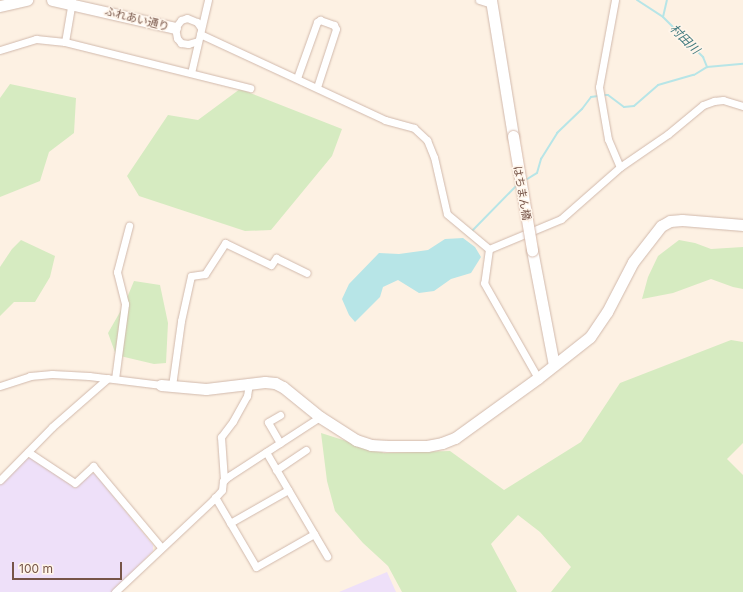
<!DOCTYPE html>
<html>
<head>
<meta charset="utf-8">
<style>
	body { margin:0 }
	#map { position:relative; width:743px; height:592px; overflow:hidden; background:#fdf1e3; font-family:Inter,"Noto Sans JP",sans-serif }
	div>[style] { position:absolute }
	[style*='--x'] { left:calc(var(--x)*1px); top:calc(var(--y)*1px); width:calc(var(--w)*1px); rotate:calc(var(--a)*1deg) }
	.education>* { inset:0; background:#eee0f9 }
	.green>* { inset:0; background:#d6ebc1 }
	.water>* { inset:0; background:#b7e5e7 }
	.stream>* { height:2px; margin:-1px; padding:0 1px; transform-origin:1px; border-radius:1px; background:#b7e5e7 }
	.roads { filter:drop-shadow(0 0 1px #d1b9ac) drop-shadow(0 0 1px #d1b9ac) }
	.street>* { height:7px; margin:-3.5px; padding:0 3.5px; transform-origin:3.5px; border-radius:3.5px; background:#fff }
	.secondary>* { height:11px; margin:-5.5px; padding:0 5.5px; transform-origin:5.5px; border-radius:5.5px; background:#fff }
	.bridges { filter:drop-shadow(0 0 1px #d7baab) drop-shadow(0 0 1px #d7baab) }
	.secondary-bridge>* { height:11px; margin:-5.5px; padding:0 5.5px; transform-origin:5.5px; border-radius:5.5px; background:#fff }
	span { translate:-50% -50%; white-space:nowrap; text-align:center; line-height:1.15; -webkit-text-stroke:3px #fff5ea; paint-order:stroke }
	.street-label { font-size:11px; color:#765448 }
	.water-label { font-size:12px; color:#3c777c; font-style:italic }
	.scale { position:absolute; left:12px; top:562px; width:110px; height:18px; box-sizing:border-box; border:2px solid #765448; border-top:0; padding-left:5px; font-size:12px; line-height:14px; white-space:nowrap; color:#765448; -webkit-text-stroke:3px #fff5ea; paint-order:stroke }
</style>
</head>
<body>
<div id="map">
	<div class="education">
		<i style="clip-path:polygon(31px 457px,75px 488px,90px 473px,95px 474px,153px 545px,153px 551px,113px 592px,0 592px,0 484px,25px 459px)"></i>
		<i style="clip-path:polygon(387px 572px,396px 592px,339px 592px)"></i>
	</div>
	<div class="green">
		<i style="clip-path:polygon(10px 84px,76px 98px,74px 133px,49px 152px,40px 181px,0 197px,0 98px)"></i>
		<i style="clip-path:polygon(240px 89px,342px 129px,332px 156px,271px 230px,245px 231px,139px 196px,127px 176px,168px 115px,198px 120px)"></i>
		<i style="clip-path:polygon(21px 240px,55px 256px,50px 277px,35px 302px,14px 302px,0 316px,0 267px,12px 249px)"></i>
		<i style="clip-path:polygon(679px 240px,695px 243px,711px 249px,743px 247px,743px 289px,733px 287px,711px 279px,673px 293px,642px 299px,648px 277px,658px 256px)"></i>
		<i style="clip-path:polygon(134px 281px,160px 285px,168px 323px,166px 363px,154px 364px,116px 355px,108px 333px,124px 305px)"></i>
		<i style="clip-path:polygon(731px 340px,743px 342px,743px 443px,727px 459px,743px 475px,743px 592px,551px 592px,571px 567px,540px 532px,518px 515px,491px 544px,517px 592px,402px 592px,388px 566px,363px 543px,335px 511px,327px 481px,321px 433px,384px 453px,450px 451px,504px 490px,581px 442px,620px 383px)"></i>
	</div>
	<div class="water">
		<i style="clip-path:polygon(463px 238px,475px 247px,481px 257px,471px 273px,451px 279px,434px 291px,419px 293px,398px 280px,383px 287px,380px 297px,355px 322px,349px 315px,342px 299px,349px 284px,379px 253px,399px 254px,428px 250px,445px 239px)"></i>
	</div>
	<div class="stream">
		<i style="--x:637;--y:0;--w:31;--a:33"></i>
		<i style="--x:663;--y:17;--w:57;--a:45"></i>
		<i style="--x:703;--y:57;--w:11;--a:68"></i>
		<i style="--x:663;--y:17;--w:17;--a:-77"></i>
		<i style="--x:603;--y:95;--w:5;--a:0"></i>
		<i style="--x:608;--y:95;--w:20;--a:37"></i>
		<i style="--x:624;--y:107;--w:10;--a:-6"></i>
		<i style="--x:634;--y:106;--w:32;--a:-41"></i>
		<i style="--x:658;--y:85;--w:37;--a:-16"></i>
		<i style="--x:694;--y:75;--w:15;--a:-32"></i>
		<i style="--x:707;--y:67;--w:36;--a:-5"></i>
		<i style="--x:524;--y:181;--w:15;--a:-32"></i>
		<i style="--x:537;--y:173;--w:15;--a:-74"></i>
		<i style="--x:541;--y:159;--w:31;--a:-58"></i>
		<i style="--x:557;--y:133;--w:35;--a:-44"></i>
		<i style="--x:582;--y:109;--w:15;--a:-53"></i>
		<i style="--x:591;--y:97;--w:7;--a:-8"></i>
		<i style="--x:471;--y:232;--w:66;--a:-45.6"></i>
	</div>
	<div class="roads">
		<div class="street">
			<i style="--x:479;--y:0;--w:14;--a:17"></i>
			<i style="--x:615;--y:0;--w:88;--a:100.4"></i>
			<i style="--x:599;--y:87;--w:53;--a:80.2"></i>
			<i style="--x:608;--y:139;--w:30;--a:67"></i>
			<i style="--x:200;--y:34;--w:204;--a:24.9"></i>
			<i style="--x:385;--y:120;--w:30;--a:15"></i>
			<i style="--x:414;--y:128;--w:18;--a:43"></i>
			<i style="--x:427;--y:140;--w:18;--a:68"></i>
			<i style="--x:434;--y:157;--w:58;--a:77.2"></i>
			<i style="--x:447;--y:214;--w:55;--a:39.8"></i>
			<i style="--x:489;--y:249;--w:78;--a:-22.6"></i>
			<i style="--x:561;--y:219;--w:79;--a:-41.4"></i>
			<i style="--x:620;--y:167;--w:58;--a:-34.5"></i>
			<i style="--x:668;--y:134;--w:45;--a:-39.6"></i>
			<i style="--x:703;--y:105;--w:12;--a:-20"></i>
			<i style="--x:714;--y:101;--w:9;--a:-6"></i>
			<i style="--x:723;--y:100;--w:21;--a:17"></i>
			<i style="--x:198;--y:41;--w:10;--a:163"></i>
			<i style="--x:188;--y:44;--w:7;--a:-172"></i>
			<i style="--x:181;--y:43;--w:6;--a:-129"></i>
			<i style="--x:177;--y:38;--w:10;--a:-101"></i>
			<i style="--x:175;--y:28;--w:10;--a:-53"></i>
			<i style="--x:181;--y:20;--w:6;--a:-18"></i>
			<i style="--x:187;--y:18;--w:11;--a:22"></i>
			<i style="--x:197;--y:22;--w:7;--a:56"></i>
			<i style="--x:65;--y:42;--w:42;--a:-80.3"></i>
			<i style="--x:0;--y:50;--w:38;--a:-17"></i>
			<i style="--x:36;--y:39;--w:29;--a:6"></i>
			<i style="--x:65;--y:42;--w:191;--a:14"></i>
			<i style="--x:191;--y:73;--w:75;--a:-76.9"></i>
			<i style="--x:297;--y:78;--w:59;--a:-70.3"></i>
			<i style="--x:317;--y:22;--w:4;--a:-34"></i>
			<i style="--x:320;--y:20;--w:15;--a:20"></i>
			<i style="--x:334;--y:25;--w:4;--a:63"></i>
			<i style="--x:336;--y:29;--w:61;--a:108.1"></i>
			<i style="--x:489;--y:249;--w:34;--a:98"></i>
			<i style="--x:484;--y:283;--w:109;--a:60.4"></i>
			<i style="--x:115;--y:379;--w:76;--a:-82.4"></i>
			<i style="--x:125;--y:304;--w:33;--a:-104"></i>
			<i style="--x:117;--y:272;--w:48;--a:-75.4"></i>
			<i style="--x:0;--y:386;--w:32;--a:-18"></i>
			<i style="--x:30;--y:376;--w:22;--a:-5"></i>
			<i style="--x:52;--y:374;--w:37;--a:3"></i>
			<i style="--x:89;--y:376;--w:73;--a:7.1"></i>
			<i style="--x:172;--y:386;--w:66;--a:-82.1"></i>
			<i style="--x:181;--y:321;--w:46;--a:-77.5"></i>
			<i style="--x:191;--y:276;--w:14;--a:-8"></i>
			<i style="--x:205;--y:274;--w:37;--a:-57"></i>
			<i style="--x:225;--y:243;--w:51;--a:25.6"></i>
			<i style="--x:271;--y:265;--w:9;--a:-54"></i>
			<i style="--x:276;--y:258;--w:34;--a:26"></i>
			<i style="--x:280;--y:443;--w:24;--a:-120"></i>
			<i style="--x:268;--y:422;--w:14;--a:-30"></i>
			<i style="--x:28;--y:452;--w:56;--a:33.4"></i>
			<i style="--x:75;--y:483;--w:25;--a:-43"></i>
			<i style="--x:93;--y:466;--w:106;--a:50"></i>
			<i style="--x:266;--y:452;--w:121;--a:59.6"></i>
			<i style="--x:276;--y:470;--w:36;--a:-34"></i>
			<i style="--x:0;--y:480;--w:74;--a:-45.5"></i>
			<i style="--x:52;--y:427;--w:74;--a:-41.2"></i>
			<i style="--x:224;--y:480;--w:43;--a:-94"></i>
			<i style="--x:221;--y:437;--w:20;--a:-53"></i>
			<i style="--x:233;--y:421;--w:29;--a:-61"></i>
			<i style="--x:247;--y:396;--w:12;--a:-81"></i>
			<i style="--x:215;--y:497;--w:81;--a:59.6"></i>
			<i style="--x:256;--y:567;--w:67;--a:-29.6"></i>
			<i style="--x:230;--y:523;--w:67;--a:-29.6"></i>
			<i style="--x:115;--y:592;--w:134;--a:-43.2"></i>
			<i style="--x:213;--y:500;--w:13;--a:-48"></i>
			<i style="--x:222;--y:490;--w:9;--a:-84"></i>
			<i style="--x:223;--y:481;--w:8;--a:-40"></i>
			<i style="--x:229;--y:476;--w:108;--a:-33"></i>
		</div>
		<div class="secondary">
			<i style="--x:52;--y:0;--w:126;--a:12.8"></i>
			<i style="--x:491;--y:0;--w:138;--a:80.8"></i>
			<i style="--x:0;--y:6;--w:28;--a:-13"></i>
			<i style="--x:532;--y:250;--w:117;--a:79.2"></i>
			<i style="--x:161;--y:385;--w:45;--a:5.1"></i>
			<i style="--x:206;--y:389;--w:59;--a:-6.8"></i>
			<i style="--x:265;--y:382;--w:10;--a:6"></i>
			<i style="--x:275;--y:383;--w:9;--a:27"></i>
			<i style="--x:283;--y:387;--w:48;--a:39"></i>
			<i style="--x:320;--y:417;--w:43;--a:32.6"></i>
			<i style="--x:356;--y:440;--w:16;--a:18"></i>
			<i style="--x:371;--y:445;--w:17;--a:3"></i>
			<i style="--x:388;--y:446;--w:39;--a:0"></i>
			<i style="--x:427;--y:446;--w:15;--a:-11"></i>
			<i style="--x:442;--y:443;--w:14;--a:-21"></i>
			<i style="--x:455;--y:438;--w:102;--a:-35.9"></i>
			<i style="--x:538;--y:378;--w:66;--a:-38.3"></i>
			<i style="--x:590;--y:337;--w:30;--a:-56"></i>
			<i style="--x:607;--y:312;--w:56;--a:-62.5"></i>
			<i style="--x:633;--y:262;--w:46;--a:-52.1"></i>
			<i style="--x:661;--y:226;--w:10;--a:-29"></i>
			<i style="--x:670;--y:221;--w:12;--a:-5"></i>
			<i style="--x:682;--y:220;--w:61;--a:4.7"></i>
		</div>
	</div>
	<div class="bridges">
		<div class="secondary-bridge">
			<i style="--x:513;--y:136;--w:116;--a:80.5"></i>
		</div>
	</div>
	<div class="street-label">
		<span style="left:137px;top:19px;rotate:14deg">ふれあい通り</span>
		<span style="left:522px;top:193px;rotate:80deg">はちまん橋</span>
	</div>
	<div class="water-label">
		<span style="left:685px;top:39px;rotate:45deg">村田川</span>
	</div>
	<div class="scale">100 m</div>
</div>
</body>
</html>
